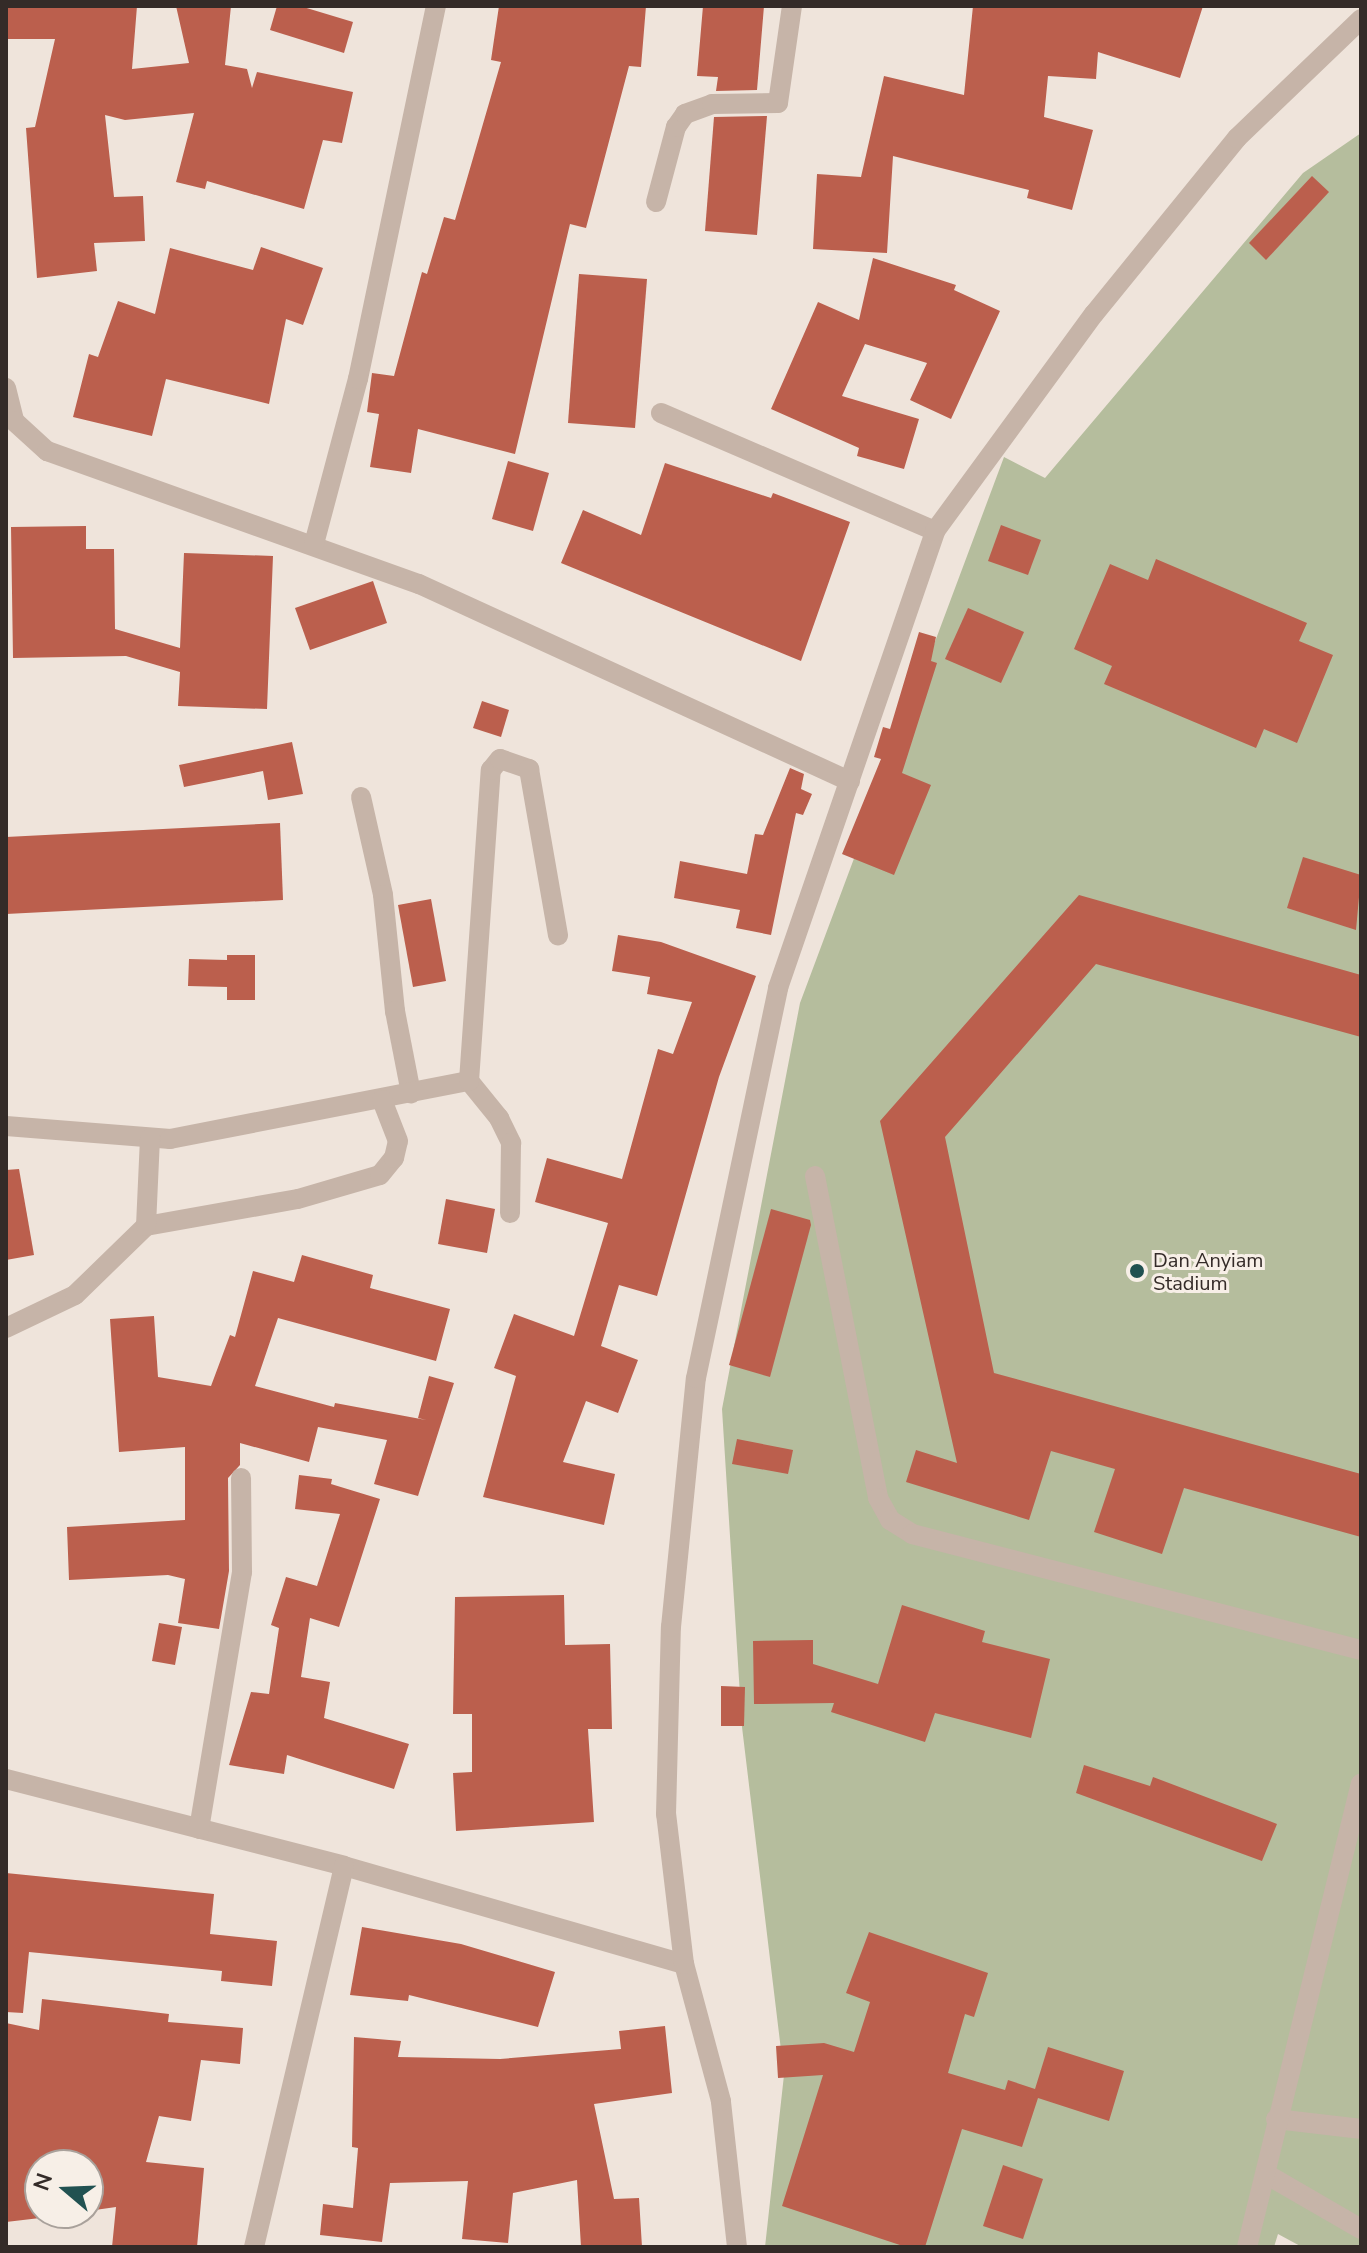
<!DOCTYPE html>
<html>
<head>
<meta charset="utf-8">
<style>
	body { margin:0 }
	#map { position:relative; width:1367px; height:2253px; overflow:hidden; background:#efe4db; font-family:"Nunito Sans",sans-serif }
	div>[style] { position:absolute }
	[style*='--x'] { left:calc(var(--x)*1px); top:calc(var(--y)*1px); width:calc(var(--w)*1px); rotate:calc(var(--a)*1deg) }
	.green>* { inset:0; background:#b5bd9d }
	.building>* { inset:0; background:#bb5f4d }
	.minor>* { height:20px; margin:-10px; padding:0 10px; transform-origin:10px; border-radius:10px; background:#c6b4a8 }
	.dots>* { width:22px; height:22px; translate:-50% -50%; box-sizing:border-box; border:4px solid #f7efe7; border-radius:50% }
	span { translate:-50% -50%; white-space:nowrap; text-align:center; line-height:1.15; -webkit-text-stroke:6px #f7efe7; paint-order:stroke }
	.poi-label { font-size:20px; color:#342b28 }
	.left { translate:0 -50%; text-align:left }
	.frame { position:absolute; inset:0; border:8px solid #342b28; pointer-events:none }
	.north { position:absolute; left:24px; top:2149px; width:80px; height:80px; box-sizing:border-box; background:#f7efe7; border:2px solid #a9a19b; border-radius:50%; rotate:289deg; font-size:22px; font-weight:700; line-height:32px; text-align:center; color:#342b28 }
	.north::after { content:''; display:block; margin:auto; width:28px; height:36px; background:#215151; clip-path:polygon(50% 0,100% 100%,50% 72%,0 100%) }
</style>
</head>
<body>
<div id="map">
	<div class="green">
		<i style="clip-path:polygon(1361px 133px,1361px 2247px,1302px 2247px,1278px 2234px,1274px 2247px,765px 2247px,784px 2075px,742px 1727px,722px 1409px,800px 1003px,1004px 457px,1045px 478px,1303px 173px)"></i>
	</div>
	<div class="building">
		<i style="clip-path:polygon(6px 6px,137px 6px,132px 69px,189px 63px,176px 6px,231px 6px,225px 65px,247px 69px,252px 88px,257px 72px,353px 92px,342px 143px,323px 140px,304px 209px,207px 181px,205px 189px,176px 182px,194px 113px,125px 120px,105px 115px,114px 197px,143px 196px,145px 241px,94px 243px,97px 271px,37px 278px,26px 128px,35px 127px,55px 39px,6px 39px)"></i>
		<i style="clip-path:polygon(277px 6px,300px 6px,353px 22px,344px 53px,270px 30px)"></i>
		<i style="clip-path:polygon(499px 6px,646px 6px,641px 67px,629px 66px,586px 228px,570px 224px,515px 454px,418px 429px,411px 473px,370px 467px,379px 414px,367px 412px,372px 373px,394px 376px,422px 272px,427px 274px,444px 217px,455px 220px,501px 62px,491px 60px)"></i>
		<i style="clip-path:polygon(703px 6px,764px 6px,757px 90px,716px 91px,718px 77px,697px 76px)"></i>
		<i style="clip-path:polygon(973px 6px,1203px 6px,1180px 78px,1098px 52px,1096px 79px,1048px 76px,1044px 117px,1093px 130px,1072px 210px,1027px 198px,1029px 190px,893px 156px,887px 253px,813px 249px,817px 174px,861px 177px,884px 76px,964px 95px)"></i>
		<i style="clip-path:polygon(767px 116px,757px 235px,705px 231px,714px 117px)"></i>
		<i style="clip-path:polygon(1312px 176px,1329px 192px,1266px 260px,1249px 243px)"></i>
		<i style="clip-path:polygon(261px 247px,323px 268px,303px 325px,286px 319px,269px 404px,166px 379px,152px 436px,73px 417px,89px 354px,98px 357px,118px 301px,155px 314px,170px 248px,253px 270px)"></i>
		<i style="clip-path:polygon(873px 258px,956px 285px,954px 290px,1000px 311px,951px 419px,910px 400px,927px 363px,865px 344px,842px 396px,919px 419px,904px 469px,857px 456px,859px 448px,771px 409px,818px 302px,859px 320px)"></i>
		<i style="clip-path:polygon(579px 274px,647px 279px,635px 428px,568px 423px)"></i>
		<i style="clip-path:polygon(508px 461px,549px 473px,533px 531px,492px 519px)"></i>
		<i style="clip-path:polygon(665px 463px,771px 498px,773px 493px,850px 522px,801px 661px,561px 563px,583px 510px,641px 535px)"></i>
		<i style="clip-path:polygon(1001px 525px,1041px 540px,1028px 575px,988px 561px)"></i>
		<i style="clip-path:polygon(86px 526px,86px 549px,114px 549px,115px 629px,180px 648px,184px 553px,273px 556px,267px 709px,178px 706px,180px 672px,126px 656px,13px 658px,11px 527px)"></i>
		<i style="clip-path:polygon(1156px 559px,1307px 623px,1299px 641px,1333px 655px,1297px 743px,1264px 729px,1256px 748px,1104px 684px,1112px 666px,1074px 649px,1110px 564px,1148px 580px)"></i>
		<i style="clip-path:polygon(373px 581px,387px 623px,310px 650px,295px 608px)"></i>
		<i style="clip-path:polygon(968px 608px,1024px 632px,1001px 683px,945px 659px)"></i>
		<i style="clip-path:polygon(919px 632px,936px 637px,931px 661px,937px 663px,902px 773px,931px 785px,894px 875px,842px 854px,881px 759px,874px 757px,883px 727px,890px 729px)"></i>
		<i style="clip-path:polygon(482px 701px,509px 710px,501px 737px,473px 728px)"></i>
		<i style="clip-path:polygon(292px 742px,303px 794px,268px 800px,263px 771px,184px 787px,179px 765px)"></i>
		<i style="clip-path:polygon(790px 768px,804px 774px,801px 789px,812px 794px,803px 815px,796px 813px,771px 935px,736px 928px,740px 910px,674px 898px,680px 861px,747px 874px,755px 834px,763px 835px)"></i>
		<i style="clip-path:polygon(280px 823px,283px 900px,6px 914px,6px 837px)"></i>
		<i style="clip-path:polygon(1303px 857px,1361px 875px,1356px 930px,1287px 908px)"></i>
		<i style="clip-path:polygon(1079px 895px,1361px 975px,1361px 1037px,1096px 964px,945px 1137px,994px 1373px,1361px 1474px,1361px 1537px,1184px 1488px,1162px 1554px,1094px 1532px,1115px 1469px,1051px 1451px,1029px 1520px,906px 1482px,916px 1450px,957px 1463px,880px 1121px)"></i>
		<i style="clip-path:polygon(431px 899px,446px 981px,413px 987px,398px 905px)"></i>
		<i style="clip-path:polygon(618px 935px,661px 942px,756px 976px,719px 1077px,657px 1296px,619px 1285px,601px 1346px,638px 1360px,618px 1413px,586px 1401px,563px 1462px,615px 1474px,604px 1525px,483px 1497px,516px 1376px,494px 1368px,514px 1314px,574px 1336px,608px 1223px,535px 1202px,547px 1158px,622px 1179px,658px 1049px,673px 1054px,692px 1002px,647px 994px,650px 977px,612px 971px)"></i>
		<i style="clip-path:polygon(227px 955px,255px 955px,255px 1000px,227px 1000px,227px 987px,188px 986px,189px 959px,227px 960px)"></i>
		<i style="clip-path:polygon(19px 1169px,34px 1255px,6px 1260px,6px 1170px)"></i>
		<i style="clip-path:polygon(446px 1199px,495px 1209px,487px 1253px,438px 1244px)"></i>
		<i style="clip-path:polygon(771px 1209px,810px 1220px,811px 1225px,770px 1377px,729px 1365px)"></i>
		<i style="clip-path:polygon(302px 1255px,373px 1275px,370px 1288px,450px 1309px,436px 1361px,278px 1318px,255px 1386px,334px 1407px,335px 1403px,426px 1420px,418px 1418px,429px 1376px,454px 1383px,418px 1496px,374px 1484px,387px 1440px,318px 1427px,309px 1462px,240px 1443px,240px 1465px,228px 1478px,229px 1571px,219px 1629px,178px 1623px,185px 1579px,168px 1575px,69px 1580px,67px 1527px,185px 1520px,185px 1447px,119px 1452px,110px 1319px,154px 1316px,158px 1377px,211px 1386px,230px 1335px,235px 1337px,253px 1271px,294px 1282px)"></i>
		<i style="clip-path:polygon(737px 1439px,793px 1450px,788px 1474px,732px 1464px)"></i>
		<i style="clip-path:polygon(299px 1475px,332px 1479px,331px 1484px,380px 1499px,339px 1627px,310px 1618px,301px 1677px,330px 1682px,324px 1718px,409px 1744px,394px 1789px,287px 1755px,284px 1774px,229px 1765px,251px 1692px,269px 1694px,279px 1628px,271px 1625px,286px 1577px,317px 1586px,340px 1514px,295px 1509px)"></i>
		<i style="clip-path:polygon(564px 1595px,565px 1645px,610px 1644px,612px 1729px,588px 1729px,594px 1822px,456px 1831px,453px 1773px,472px 1772px,472px 1714px,453px 1714px,455px 1597px)"></i>
		<i style="clip-path:polygon(902px 1605px,985px 1631px,982px 1642px,1050px 1659px,1031px 1738px,935px 1713px,925px 1742px,831px 1712px,834px 1703px,754px 1704px,753px 1641px,813px 1640px,813px 1664px,878px 1684px)"></i>
		<i style="clip-path:polygon(159px 1623px,182px 1627px,175px 1665px,152px 1661px)"></i>
		<i style="clip-path:polygon(721px 1686px,745px 1687px,744px 1726px,721px 1726px)"></i>
		<i style="clip-path:polygon(1084px 1765px,1150px 1786px,1153px 1777px,1277px 1824px,1262px 1861px,1076px 1793px)"></i>
		<i style="clip-path:polygon(6px 1873px,214px 1894px,210px 1934px,277px 1941px,272px 1986px,221px 1981px,222px 1971px,29px 1952px,23px 2013px,6px 2012px)"></i>
		<i style="clip-path:polygon(362px 1927px,461px 1944px,555px 1972px,538px 2027px,409px 1995px,408px 2001px,350px 1995px)"></i>
		<i style="clip-path:polygon(869px 1932px,988px 1973px,974px 2017px,965px 2014px,948px 2073px,1005px 2090px,1008px 2080px,1035px 2089px,1048px 2047px,1124px 2071px,1109px 2121px,1038px 2098px,1022px 2147px,962px 2129px,925px 2247px,906px 2247px,782px 2206px,823px 2075px,778px 2078px,776px 2046px,824px 2043px,854px 2052px,870px 2002px,846px 1993px)"></i>
		<i style="clip-path:polygon(42px 1999px,169px 2014px,168px 2022px,243px 2028px,240px 2064px,201px 2060px,191px 2121px,159px 2116px,146px 2162px,204px 2168px,197px 2247px,112px 2247px,116px 2207px,88px 2211px,88px 2165px,40px 2165px,40px 2218px,6px 2222px,6px 2023px,39px 2030px)"></i>
		<i style="clip-path:polygon(665px 2026px,672px 2093px,594px 2104px,614px 2199px,639px 2198px,642px 2247px,581px 2247px,577px 2180px,513px 2193px,508px 2243px,462px 2239px,468px 2181px,390px 2183px,382px 2242px,320px 2235px,323px 2204px,353px 2208px,358px 2148px,352px 2147px,354px 2037px,401px 2041px,398px 2057px,500px 2059px,621px 2049px,619px 2031px)"></i>
		<i style="clip-path:polygon(1003px 2165px,1043px 2179px,1023px 2239px,983px 2226px)"></i>
	</div>
	<div class="minor">
		<i style="--x:656;--y:202;--w:78;--a:-75.1"></i>
		<i style="--x:676;--y:127;--w:16;--a:-55"></i>
		<i style="--x:685;--y:114;--w:29;--a:-20"></i>
		<i style="--x:712;--y:104;--w:66;--a:-0.9"></i>
		<i style="--x:778;--y:103;--w:98;--a:-81.8"></i>
		<i style="--x:6;--y:388;--w:34;--a:76"></i>
		<i style="--x:14;--y:421;--w:45;--a:42.3"></i>
		<i style="--x:47;--y:451;--w:395;--a:19.7"></i>
		<i style="--x:419;--y:584;--w:474;--a:24.6"></i>
		<i style="--x:661;--y:413;--w:298;--a:23.3"></i>
		<i style="--x:314;--y:544;--w:171;--a:-75.1"></i>
		<i style="--x:358;--y:379;--w:381;--a:-78.2"></i>
		<i style="--x:361;--y:797;--w:100;--a:77.3"></i>
		<i style="--x:383;--y:895;--w:117;--a:84.1"></i>
		<i style="--x:395;--y:1011;--w:84;--a:79"></i>
		<i style="--x:469;--y:1081;--w:48;--a:51"></i>
		<i style="--x:499;--y:1118;--w:28;--a:64"></i>
		<i style="--x:511;--y:1143;--w:70;--a:90.8"></i>
		<i style="--x:6;--y:1126;--w:165;--a:4.5"></i>
		<i style="--x:170;--y:1139;--w:305;--a:-11"></i>
		<i style="--x:469;--y:1081;--w:312;--a:-86"></i>
		<i style="--x:491;--y:770;--w:14;--a:-51"></i>
		<i style="--x:500;--y:759;--w:31;--a:19"></i>
		<i style="--x:529;--y:769;--w:169;--a:80.1"></i>
		<i style="--x:815;--y:1176;--w:328;--a:78.9"></i>
		<i style="--x:878;--y:1498;--w:25;--a:61"></i>
		<i style="--x:890;--y:1520;--w:26;--a:32"></i>
		<i style="--x:912;--y:1534;--w:464;--a:14.5"></i>
		<i style="--x:146;--y:1226;--w:154;--a:-10.1"></i>
		<i style="--x:298;--y:1199;--w:85;--a:-16.3"></i>
		<i style="--x:380;--y:1175;--w:22;--a:-51"></i>
		<i style="--x:394;--y:1158;--w:17;--a:-77"></i>
		<i style="--x:398;--y:1141;--w:44;--a:-111.3"></i>
		<i style="--x:6;--y:1328;--w:76;--a:-25.6"></i>
		<i style="--x:75;--y:1295;--w:99;--a:-44.2"></i>
		<i style="--x:146;--y:1226;--w:88;--a:-87.4"></i>
		<i style="--x:6;--y:1779;--w:349;--a:14.4"></i>
		<i style="--x:344;--y:1866;--w:354;--a:16.1"></i>
		<i style="--x:199;--y:1829;--w:261;--a:-80.5"></i>
		<i style="--x:242;--y:1572;--w:94;--a:-90.6"></i>
		<i style="--x:1276;--y:2119;--w:86;--a:6.7"></i>
		<i style="--x:1266;--y:2174;--w:110;--a:30.1"></i>
		<i style="--x:254;--y:2247;--w:391;--a:-76.7"></i>
		<i style="--x:737;--y:2247;--w:147;--a:-96.3"></i>
		<i style="--x:721;--y:2101;--w:142;--a:-105.1"></i>
		<i style="--x:684;--y:1964;--w:151;--a:-96.8"></i>
		<i style="--x:666;--y:1814;--w:187;--a:-88.5"></i>
		<i style="--x:671;--y:1627;--w:250;--a:-84.3"></i>
		<i style="--x:696;--y:1378;--w:399;--a:-78.1"></i>
		<i style="--x:778;--y:988;--w:483;--a:-71"></i>
		<i style="--x:935;--y:531;--w:269;--a:-53.8"></i>
		<i style="--x:1094;--y:314;--w:227;--a:-50.9"></i>
		<i style="--x:1237;--y:138;--w:172;--a:-43.8"></i>
		<i style="--x:1247;--y:2247;--w:477;--a:-76.2"></i>
	</div>
	<div class="dots">
		<i style="left:1137px;top:1271px;background:#215151"></i>
	</div>
	<div class="poi-label">
		<span class="left" style="left:1153px;top:1272px">Dan Anyiam<br>Stadium</span>
	</div>
	<div class="frame"></div>
	<div class="north">N</div>
</div>
</body>
</html>
